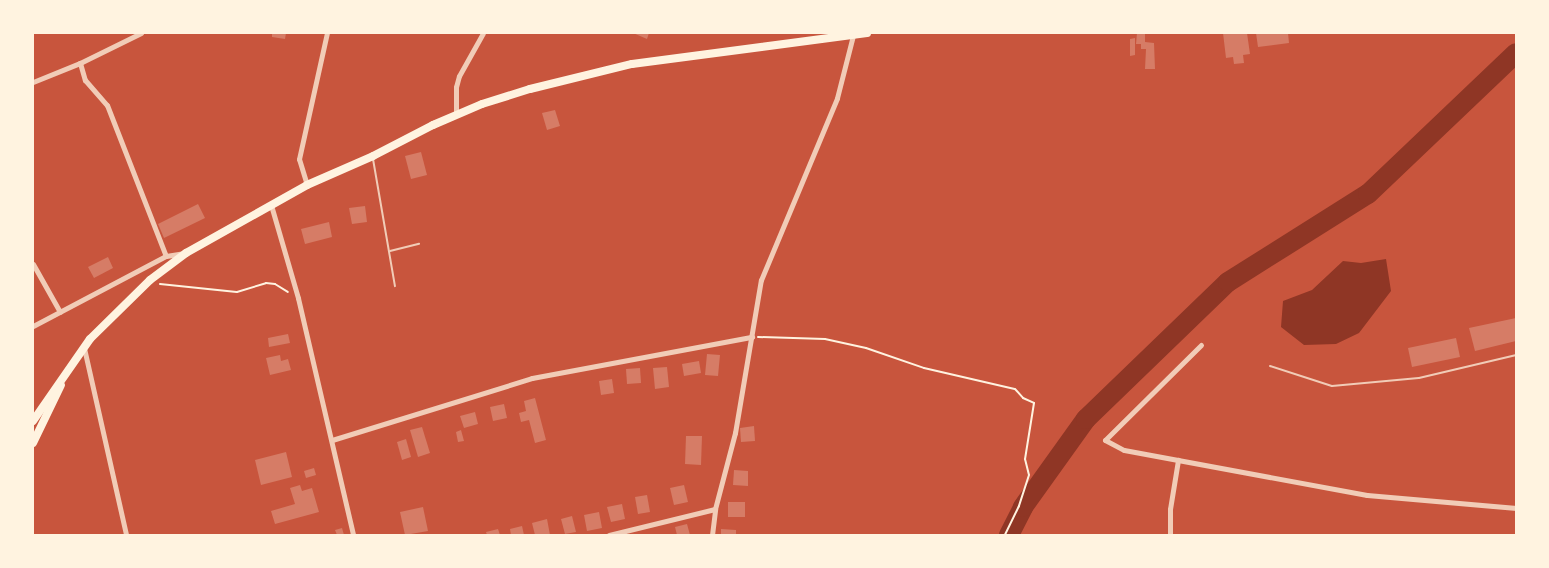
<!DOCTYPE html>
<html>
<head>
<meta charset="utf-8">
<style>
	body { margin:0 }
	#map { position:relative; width:1549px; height:568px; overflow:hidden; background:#c8553d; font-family:"IBM Plex Sans",sans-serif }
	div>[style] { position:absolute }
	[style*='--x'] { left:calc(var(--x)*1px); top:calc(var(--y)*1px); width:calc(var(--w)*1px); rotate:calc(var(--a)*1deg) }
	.water>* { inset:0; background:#8f3625 }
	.river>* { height:20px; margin:-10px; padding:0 10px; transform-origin:10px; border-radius:10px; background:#8f3625 }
	.building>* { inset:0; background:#d67c66 }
	.path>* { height:2px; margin:-1px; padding:0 1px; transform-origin:1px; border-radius:1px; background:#fff3e0 }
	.service>* { height:2px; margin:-1px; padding:0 1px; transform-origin:1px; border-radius:1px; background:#f1ccb7 }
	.minor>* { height:5px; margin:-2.5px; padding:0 2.5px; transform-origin:2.5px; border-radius:2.5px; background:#f1ccb7 }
	.secondary>* { height:8px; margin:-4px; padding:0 4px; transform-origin:4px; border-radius:4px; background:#fff3e0 }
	span { translate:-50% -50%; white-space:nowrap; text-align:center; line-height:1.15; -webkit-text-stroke:4.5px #fff3e0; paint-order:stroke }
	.frame { position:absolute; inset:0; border:34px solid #fff3e0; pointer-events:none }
</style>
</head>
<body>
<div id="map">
	<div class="water">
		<i style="clip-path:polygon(1386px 259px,1391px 291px,1359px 333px,1336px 344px,1304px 345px,1281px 327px,1283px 301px,1312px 290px,1343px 261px,1361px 263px)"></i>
	</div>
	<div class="river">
		<i style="--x:1009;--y:535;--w:31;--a:-63"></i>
		<i style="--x:1023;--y:507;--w:108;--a:-54.4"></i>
		<i style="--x:1086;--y:419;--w:197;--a:-44"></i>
		<i style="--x:1228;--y:282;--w:165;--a:-32.2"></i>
		<i style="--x:1368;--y:194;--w:204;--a:-43.6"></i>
	</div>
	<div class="building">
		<i style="clip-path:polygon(272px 33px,286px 33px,285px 39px,272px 37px)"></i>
		<i style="clip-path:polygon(633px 33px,649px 33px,647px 39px)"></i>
		<i style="clip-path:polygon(1137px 33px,1145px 33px,1145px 42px,1154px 43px,1155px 69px,1145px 69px,1146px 49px,1141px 49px,1141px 44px,1136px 44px)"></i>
		<i style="clip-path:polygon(1223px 33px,1247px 33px,1250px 54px,1243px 55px,1244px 63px,1234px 64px,1233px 57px,1226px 58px)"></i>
		<i style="clip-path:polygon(1256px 33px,1288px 33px,1289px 43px,1258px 47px)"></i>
		<i style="clip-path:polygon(1135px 38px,1135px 55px,1130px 56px,1130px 39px)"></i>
		<i style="clip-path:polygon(555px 110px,560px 126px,547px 130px,542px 113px)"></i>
		<i style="clip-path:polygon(421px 152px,427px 175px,411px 179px,405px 156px)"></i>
		<i style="clip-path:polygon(198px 204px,205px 218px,164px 238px,158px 224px)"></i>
		<i style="clip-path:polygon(365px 206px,367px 222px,352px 224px,349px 208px)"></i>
		<i style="clip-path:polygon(329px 222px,332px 237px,305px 244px,301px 229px)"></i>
		<i style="clip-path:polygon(108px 257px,113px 268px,94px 278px,88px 267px)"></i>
		<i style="clip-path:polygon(1516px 318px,1516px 341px,1475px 351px,1469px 328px)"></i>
		<i style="clip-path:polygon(288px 334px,290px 343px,269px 347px,268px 338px)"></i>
		<i style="clip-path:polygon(1456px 338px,1460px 357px,1412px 367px,1408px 348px)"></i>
		<i style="clip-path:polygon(707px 354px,720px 355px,718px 376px,705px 375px)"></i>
		<i style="clip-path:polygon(280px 355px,281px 361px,288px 359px,291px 370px,270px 375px,266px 358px)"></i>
		<i style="clip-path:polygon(699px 361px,701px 373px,684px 376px,682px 364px)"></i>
		<i style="clip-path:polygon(667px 367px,669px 387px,655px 389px,653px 368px)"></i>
		<i style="clip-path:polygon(640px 368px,641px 383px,627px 384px,626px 369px)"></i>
		<i style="clip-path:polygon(612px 379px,614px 393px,601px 395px,599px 381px)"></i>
		<i style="clip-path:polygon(535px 398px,546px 440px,535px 443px,529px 420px,521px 422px,519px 413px,526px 411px,524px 401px)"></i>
		<i style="clip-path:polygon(504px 404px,507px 418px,493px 421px,490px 407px)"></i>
		<i style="clip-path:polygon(475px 412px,478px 424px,464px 428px,460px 416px)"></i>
		<i style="clip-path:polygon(754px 426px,755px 441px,741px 442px,740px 428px)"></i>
		<i style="clip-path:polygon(422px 427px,430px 453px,418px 457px,410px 430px)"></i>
		<i style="clip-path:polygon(461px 430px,464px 441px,458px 442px,456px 432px)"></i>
		<i style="clip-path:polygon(686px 436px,702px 436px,701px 465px,685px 464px)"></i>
		<i style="clip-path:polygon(406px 439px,411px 457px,402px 460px,397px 442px)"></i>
		<i style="clip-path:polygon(286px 452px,292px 477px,261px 485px,255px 460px)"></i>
		<i style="clip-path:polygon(314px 468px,316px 475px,306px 478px,304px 471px)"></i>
		<i style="clip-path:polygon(734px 470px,748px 471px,748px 486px,733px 485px)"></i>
		<i style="clip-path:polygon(300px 485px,302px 491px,312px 488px,319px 512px,275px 524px,271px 511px,295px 504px,290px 488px)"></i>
		<i style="clip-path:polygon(684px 485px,688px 502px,674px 505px,670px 488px)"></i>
		<i style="clip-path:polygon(647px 495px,650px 512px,638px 514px,635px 497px)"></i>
		<i style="clip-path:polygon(728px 502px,745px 502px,745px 517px,728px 517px)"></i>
		<i style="clip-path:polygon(622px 504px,625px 519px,611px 522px,607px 507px)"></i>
		<i style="clip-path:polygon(423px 507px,428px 531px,405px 535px,400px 512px)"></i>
		<i style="clip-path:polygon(599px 512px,602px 528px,587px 531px,584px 515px)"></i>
		<i style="clip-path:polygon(572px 516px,576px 532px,565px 534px,561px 519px)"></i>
		<i style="clip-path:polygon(547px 519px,550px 535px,535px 535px,532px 523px)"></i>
		<i style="clip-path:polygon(687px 524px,690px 535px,677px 535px,675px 527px)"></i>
		<i style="clip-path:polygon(522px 526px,524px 535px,511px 535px,510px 529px)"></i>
		<i style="clip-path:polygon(342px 528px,344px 535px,337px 535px,335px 530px)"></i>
		<i style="clip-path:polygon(498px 529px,500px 535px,487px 535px,486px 532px)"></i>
		<i style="clip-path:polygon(721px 529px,736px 530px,736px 535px,721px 535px)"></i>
	</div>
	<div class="path">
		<i style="--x:160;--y:284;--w:77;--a:5.9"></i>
		<i style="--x:237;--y:292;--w:30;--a:-17"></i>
		<i style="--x:266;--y:283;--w:9;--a:6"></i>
		<i style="--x:275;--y:284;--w:15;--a:32"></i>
		<i style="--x:758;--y:337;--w:67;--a:1.7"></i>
		<i style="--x:825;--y:339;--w:42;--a:12.4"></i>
		<i style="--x:866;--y:348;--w:61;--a:19"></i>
		<i style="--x:924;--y:368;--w:93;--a:13"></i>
		<i style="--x:1015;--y:389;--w:12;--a:48"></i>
		<i style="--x:1023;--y:398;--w:12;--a:24"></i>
		<i style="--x:1034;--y:403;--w:57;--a:99.1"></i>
		<i style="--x:1025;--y:459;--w:16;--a:76"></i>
		<i style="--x:1029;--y:475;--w:33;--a:108"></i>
		<i style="--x:1019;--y:506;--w:32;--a:116"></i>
	</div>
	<div class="service">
		<i style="--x:373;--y:159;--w:129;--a:80.2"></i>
		<i style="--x:390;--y:251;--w:30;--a:-14"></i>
		<i style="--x:1270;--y:366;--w:65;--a:17.9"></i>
		<i style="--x:1332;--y:386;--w:87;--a:-5.3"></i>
		<i style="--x:1419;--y:378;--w:100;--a:-13.3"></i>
	</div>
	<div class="minor">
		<i style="--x:80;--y:63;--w:18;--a:74"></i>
		<i style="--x:85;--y:80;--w:33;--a:49"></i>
		<i style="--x:107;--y:105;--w:162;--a:68.7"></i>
		<i style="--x:33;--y:82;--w:51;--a:-22"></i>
		<i style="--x:80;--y:63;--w:68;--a:-26.2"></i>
		<i style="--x:456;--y:115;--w:28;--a:-90"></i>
		<i style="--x:456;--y:87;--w:11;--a:-75"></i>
		<i style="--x:459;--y:76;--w:49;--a:-60.8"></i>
		<i style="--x:307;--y:185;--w:27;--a:-107"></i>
		<i style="--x:299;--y:159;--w:129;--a:-77.5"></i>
		<i style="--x:271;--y:205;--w:97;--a:73.8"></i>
		<i style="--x:298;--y:298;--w:243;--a:76.9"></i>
		<i style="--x:33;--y:264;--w:55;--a:60.6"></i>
		<i style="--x:33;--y:326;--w:150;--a:-27.8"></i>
		<i style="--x:166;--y:256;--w:19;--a:-9"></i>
		<i style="--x:1201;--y:345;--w:135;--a:135.3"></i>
		<i style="--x:1105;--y:440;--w:21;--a:28"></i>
		<i style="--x:1124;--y:450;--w:247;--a:10.5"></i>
		<i style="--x:1367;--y:495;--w:150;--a:5"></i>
		<i style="--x:84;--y:348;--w:192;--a:77.3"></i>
		<i style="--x:332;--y:440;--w:209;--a:-17.2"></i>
		<i style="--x:532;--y:378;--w:224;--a:-10.6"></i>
		<i style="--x:609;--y:535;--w:109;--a:-13.8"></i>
		<i style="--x:712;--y:535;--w:26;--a:-83"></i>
		<i style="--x:715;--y:509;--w:79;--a:-75.3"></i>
		<i style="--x:735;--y:433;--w:155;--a:-80.4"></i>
		<i style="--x:761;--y:280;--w:197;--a:-67.3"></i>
		<i style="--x:837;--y:98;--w:65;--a:-75.7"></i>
		<i style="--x:1170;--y:535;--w:26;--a:-90"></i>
		<i style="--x:1170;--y:509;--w:50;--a:-80.7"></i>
	</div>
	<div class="secondary">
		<i style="--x:33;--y:421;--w:100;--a:-55.2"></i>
		<i style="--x:90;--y:339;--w:84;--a:-44.5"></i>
		<i style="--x:150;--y:280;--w:45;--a:-36.9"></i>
		<i style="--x:186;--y:253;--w:139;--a:-29.3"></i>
		<i style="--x:307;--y:185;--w:72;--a:-23.7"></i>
		<i style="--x:373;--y:156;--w:68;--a:-27.3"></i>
		<i style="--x:433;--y:125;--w:53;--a:-23.2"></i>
		<i style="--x:482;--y:104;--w:50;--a:-17.4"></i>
		<i style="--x:530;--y:89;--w:105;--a:-13.8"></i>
		<i style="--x:632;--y:64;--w:237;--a:-7.5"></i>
		<i style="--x:33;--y:443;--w:64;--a:-64.2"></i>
	</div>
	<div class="frame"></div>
</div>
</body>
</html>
